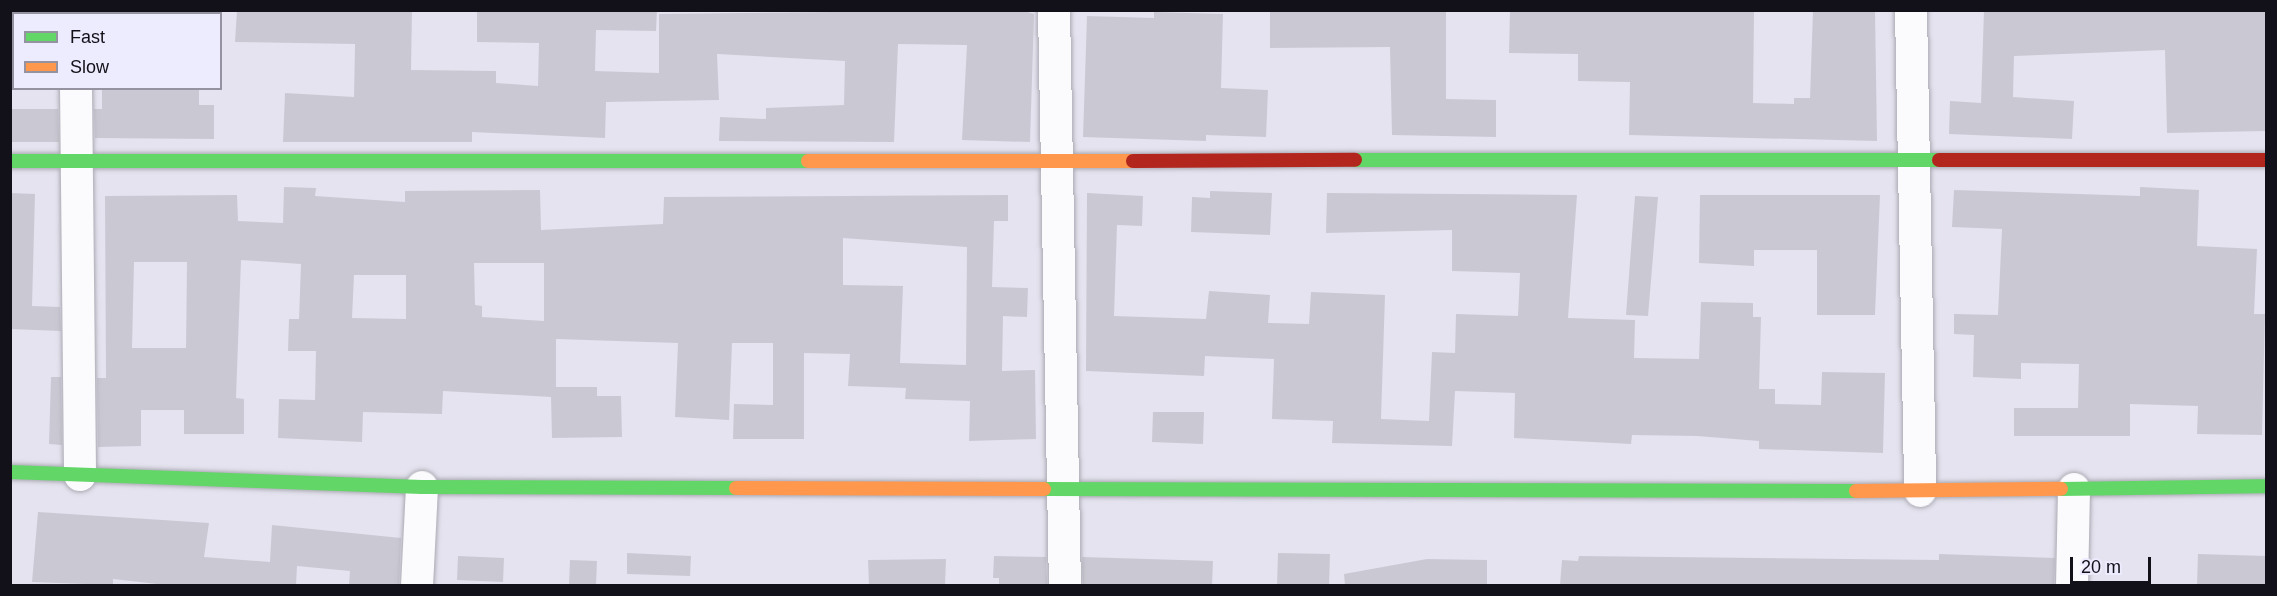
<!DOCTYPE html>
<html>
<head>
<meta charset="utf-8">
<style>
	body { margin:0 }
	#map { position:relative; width:2277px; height:596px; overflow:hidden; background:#e4e3ef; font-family:Helvetica,sans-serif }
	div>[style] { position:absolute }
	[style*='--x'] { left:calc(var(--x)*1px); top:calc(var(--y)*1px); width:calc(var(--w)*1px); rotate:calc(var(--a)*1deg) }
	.building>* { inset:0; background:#cac9d3 }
	.roads { filter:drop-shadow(0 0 2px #abaab3) drop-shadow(0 0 2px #abaab3) }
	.street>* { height:32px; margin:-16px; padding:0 16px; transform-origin:16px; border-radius:16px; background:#fbfbfd }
	.fast>* { height:14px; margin:-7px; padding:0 7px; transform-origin:7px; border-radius:7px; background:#63d668 }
	.slow>* { height:14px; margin:-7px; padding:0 7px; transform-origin:7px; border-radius:7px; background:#ff974d }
	.jam>* { height:14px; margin:-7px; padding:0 7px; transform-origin:7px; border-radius:7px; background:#b3261e }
	span { translate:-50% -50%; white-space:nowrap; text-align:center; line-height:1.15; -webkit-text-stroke:4.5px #edebfe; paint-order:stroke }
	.frame { position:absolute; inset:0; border:12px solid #121018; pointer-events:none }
	.legend { position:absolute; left:12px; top:12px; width:210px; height:78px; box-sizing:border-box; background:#edebfe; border:2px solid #9593a2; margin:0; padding:8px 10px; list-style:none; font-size:18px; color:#121018 }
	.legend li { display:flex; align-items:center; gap:12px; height:30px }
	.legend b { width:30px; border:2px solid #9593a2 }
	.scale { position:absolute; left:2070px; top:557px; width:81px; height:27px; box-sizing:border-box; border:3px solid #121018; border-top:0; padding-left:8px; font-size:18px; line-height:21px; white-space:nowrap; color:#121018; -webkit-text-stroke:4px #edebfe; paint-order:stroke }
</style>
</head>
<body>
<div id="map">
	<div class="building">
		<i style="clip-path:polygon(237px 10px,412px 10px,411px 70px,496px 71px,496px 83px,538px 86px,539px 43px,477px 42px,477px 10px,657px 10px,656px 31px,596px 30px,595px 71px,659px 73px,659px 14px,1022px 10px,1034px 14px,1030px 142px,962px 140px,967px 45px,898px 44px,894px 142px,719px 141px,720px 117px,766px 119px,766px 108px,844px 105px,845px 61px,717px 54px,719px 100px,606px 102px,605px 138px,472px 132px,472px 142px,283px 142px,285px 93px,354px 97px,355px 44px,235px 42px)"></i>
		<i style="clip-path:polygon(1446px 10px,1446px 99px,1496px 100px,1496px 137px,1392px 135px,1390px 47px,1270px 48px,1270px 12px)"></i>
		<i style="clip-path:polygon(1510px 10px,1754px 12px,1753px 103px,1794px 104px,1794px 98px,1810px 98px,1813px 10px,1875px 10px,1877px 141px,1629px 135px,1630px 82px,1578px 81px,1578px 54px,1509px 53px)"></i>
		<i style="clip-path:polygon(1984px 10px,2266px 10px,2266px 131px,2167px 133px,2165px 50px,2014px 56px,2013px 97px,2074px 101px,2072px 139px,1949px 134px,1950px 101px,1981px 103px)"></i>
		<i style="clip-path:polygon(1154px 12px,1223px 14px,1221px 88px,1268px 90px,1266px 137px,1206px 135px,1206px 141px,1083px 137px,1087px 16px,1154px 18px)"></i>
		<i style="clip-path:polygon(102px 88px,199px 88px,199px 105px,214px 105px,214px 139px,95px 138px,94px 109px,102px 109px)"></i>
		<i style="clip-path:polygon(10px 109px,58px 109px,59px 142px,10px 142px)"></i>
		<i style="clip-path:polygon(evenodd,284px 187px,316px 188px,315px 196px,405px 202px,405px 191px,540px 190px,541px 230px,663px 224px,664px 197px,1008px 195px,1008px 221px,994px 221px,992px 287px,1028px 288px,1027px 317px,1003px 316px,1002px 371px,1035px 370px,1036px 439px,969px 441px,970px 401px,905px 399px,906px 388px,848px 386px,850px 354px,804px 353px,804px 439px,733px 439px,734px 404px,773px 405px,773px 343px,732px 343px,729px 420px,675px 417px,678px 343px,556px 339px,556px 387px,597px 387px,597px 396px,621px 396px,622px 437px,552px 438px,551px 397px,443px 391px,442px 414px,363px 412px,362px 442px,278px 438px,279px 399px,315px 400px,316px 351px,288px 351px,289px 319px,299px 319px,301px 264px,241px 260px,236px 398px,244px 399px,244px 434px,184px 434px,184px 410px,141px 410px,141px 446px,98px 447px,97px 378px,106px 378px,105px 196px,237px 195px,238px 221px,283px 223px,284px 187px,843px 238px,967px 247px,966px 365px,900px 363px,903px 286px,843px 285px,843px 238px,284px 187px,134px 262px,187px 262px,186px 348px,132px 348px,134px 262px,284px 187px,474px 263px,544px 263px,544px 321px,482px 317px,482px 306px,475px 305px,474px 263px,284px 187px,354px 275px,406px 275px,406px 319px,352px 318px,354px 275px)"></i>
		<i style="clip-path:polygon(2140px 187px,2199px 190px,2197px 246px,2257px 249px,2254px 314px,2265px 314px,2262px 435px,2197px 434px,2198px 406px,2130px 404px,2130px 436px,2014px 436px,2014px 408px,2078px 408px,2079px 364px,2021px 363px,2021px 379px,1973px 377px,1974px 335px,1954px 334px,1954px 314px,1998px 315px,2002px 229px,1952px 227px,1954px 190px,2140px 196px)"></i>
		<i style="clip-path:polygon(1210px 191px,1272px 193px,1270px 235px,1191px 232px,1192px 197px,1210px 198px)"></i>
		<i style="clip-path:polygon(10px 193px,35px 194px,32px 306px,60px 307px,61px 331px,10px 329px)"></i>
		<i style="clip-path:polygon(1087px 193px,1143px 196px,1142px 226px,1117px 225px,1114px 316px,1206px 319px,1209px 291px,1270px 295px,1268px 323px,1309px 324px,1311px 292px,1385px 295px,1381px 419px,1429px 421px,1432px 352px,1455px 353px,1456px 314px,1518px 316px,1520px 273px,1452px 271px,1452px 230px,1326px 233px,1327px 193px,1577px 195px,1568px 318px,1635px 320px,1634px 358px,1699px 359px,1701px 302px,1753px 303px,1753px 317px,1761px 317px,1759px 389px,1775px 389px,1775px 404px,1821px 405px,1822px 372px,1885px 373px,1883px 453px,1759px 449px,1759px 441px,1697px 436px,1632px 435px,1631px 444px,1514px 438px,1515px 393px,1455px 391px,1452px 446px,1332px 443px,1333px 421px,1272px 419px,1274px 359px,1205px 356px,1204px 376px,1086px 371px)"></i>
		<i style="clip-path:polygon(1700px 195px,1880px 195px,1875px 315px,1817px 315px,1817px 250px,1754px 250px,1754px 266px,1699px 263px)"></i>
		<i style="clip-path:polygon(1635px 196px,1658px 197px,1648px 316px,1626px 315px)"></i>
		<i style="clip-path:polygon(51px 377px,61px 377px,62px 445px,49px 444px)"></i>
		<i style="clip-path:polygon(1153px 412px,1204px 412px,1203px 444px,1152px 442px)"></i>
		<i style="clip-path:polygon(38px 512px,209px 523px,204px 557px,270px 562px,272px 525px,401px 538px,399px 585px,349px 585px,350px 571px,297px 566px,296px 585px,166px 585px,113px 579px,113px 585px,32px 582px)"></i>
		<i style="clip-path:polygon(627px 553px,691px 556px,690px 576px,627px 574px)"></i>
		<i style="clip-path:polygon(1278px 553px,1330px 554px,1329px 585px,1277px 585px)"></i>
		<i style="clip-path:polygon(1939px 554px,2055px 558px,2054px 585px,1560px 585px,1562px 560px,1578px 561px,1579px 556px,1939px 560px)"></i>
		<i style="clip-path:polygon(2198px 554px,2266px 556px,2266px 585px,2197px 585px)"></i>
		<i style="clip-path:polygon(458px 556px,504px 558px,503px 582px,457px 580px)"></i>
		<i style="clip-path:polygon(994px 556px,1046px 557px,1047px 585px,999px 585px,999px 578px,993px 578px)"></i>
		<i style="clip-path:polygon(1082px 557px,1213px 561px,1212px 585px,1083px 584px)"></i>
		<i style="clip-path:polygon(946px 559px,945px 585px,869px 585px,868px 560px)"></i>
		<i style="clip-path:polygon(1427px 559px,1487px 560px,1487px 585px,1345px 585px,1344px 574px)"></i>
		<i style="clip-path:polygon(570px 560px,597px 561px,596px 585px,569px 585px)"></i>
	</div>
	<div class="roads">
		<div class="street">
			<i style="--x:75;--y:10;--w:4;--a:90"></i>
			<i style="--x:1054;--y:10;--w:576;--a:88.91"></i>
			<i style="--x:1911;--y:10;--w:481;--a:88.9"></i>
			<i style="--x:76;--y:88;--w:387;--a:89.4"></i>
			<i style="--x:417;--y:586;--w:99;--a:-87.1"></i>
			<i style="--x:2072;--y:586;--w:97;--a:-88.8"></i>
		</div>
		<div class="fast">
			<i style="--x:1355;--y:160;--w:584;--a:0"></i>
			<i style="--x:10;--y:161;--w:798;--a:0"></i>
			<i style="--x:10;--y:472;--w:412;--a:2.1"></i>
			<i style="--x:422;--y:487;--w:314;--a:0.2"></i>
			<i style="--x:1044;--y:489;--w:812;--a:0.14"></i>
			<i style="--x:2061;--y:489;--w:205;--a:-0.8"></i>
		</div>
		<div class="slow">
			<i style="--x:808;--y:161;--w:325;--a:0"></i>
			<i style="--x:736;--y:488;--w:308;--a:0.2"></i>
			<i style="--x:1856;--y:491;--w:205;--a:-0.6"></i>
		</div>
		<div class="jam">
			<i style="--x:1939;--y:160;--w:327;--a:0"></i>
			<i style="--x:1133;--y:161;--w:222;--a:-0.3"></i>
		</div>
	</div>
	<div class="frame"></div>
	<ul class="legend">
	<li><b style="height:8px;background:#63d668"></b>Fast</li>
	<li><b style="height:8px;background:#ff974d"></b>Slow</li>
	</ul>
	<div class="scale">20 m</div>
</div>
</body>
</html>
